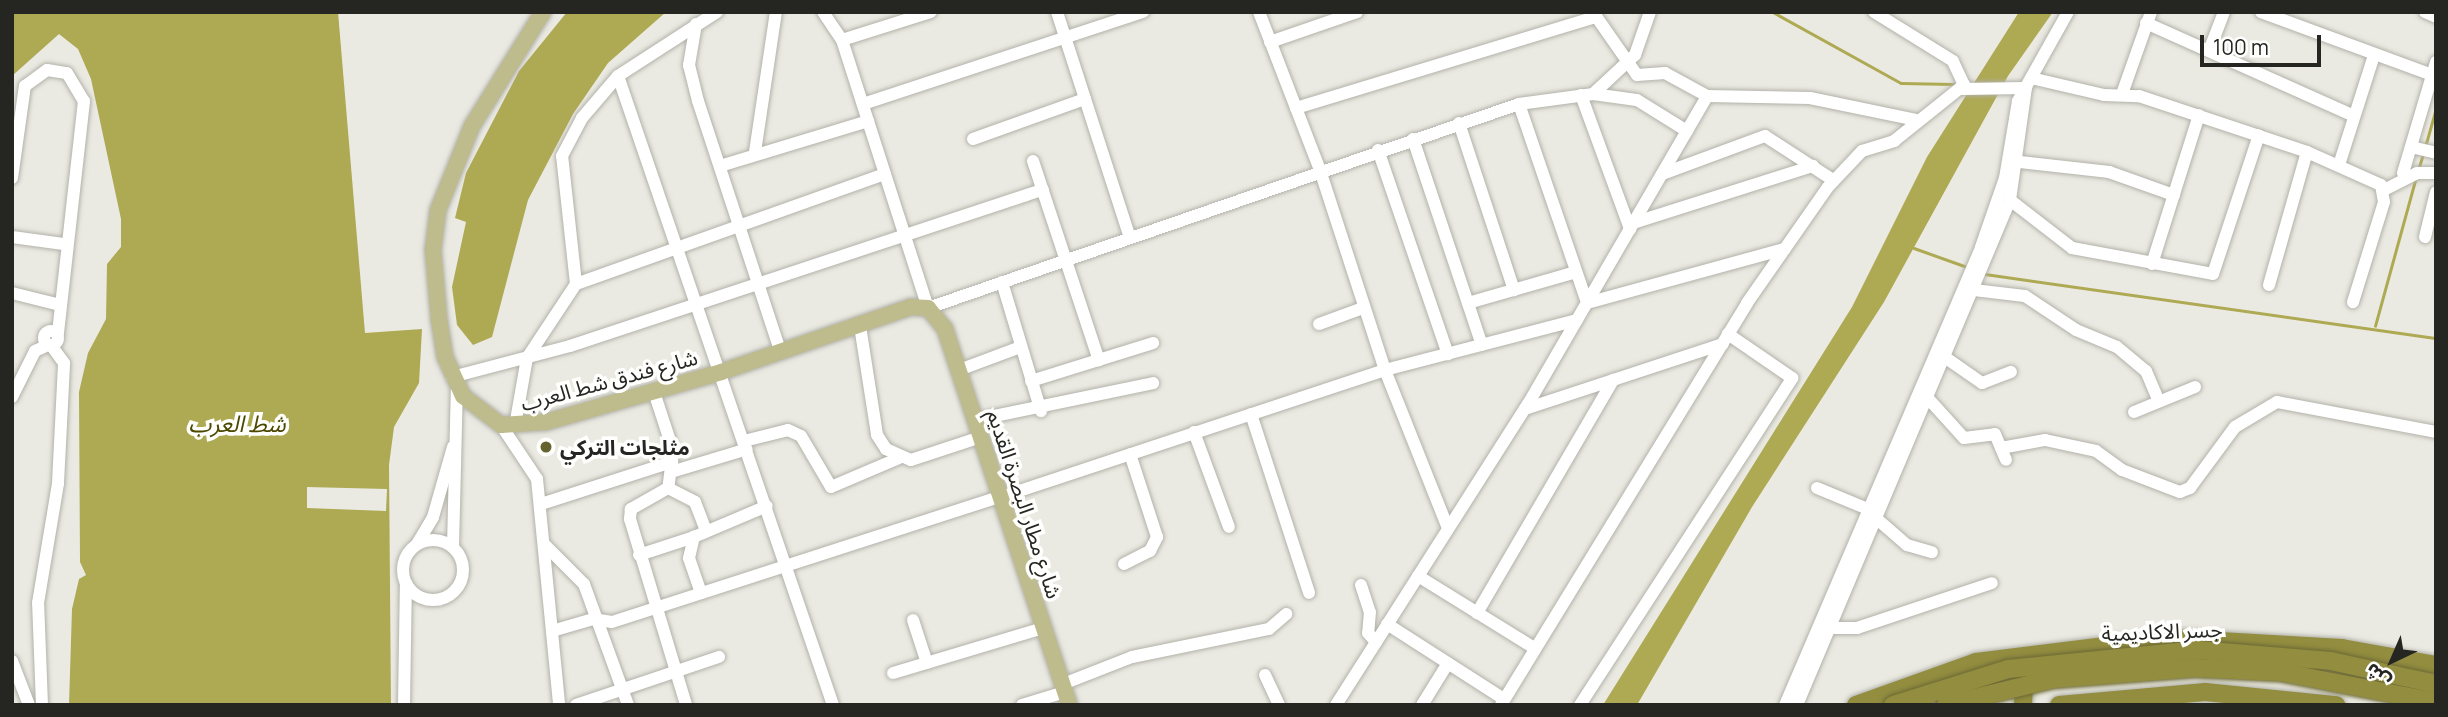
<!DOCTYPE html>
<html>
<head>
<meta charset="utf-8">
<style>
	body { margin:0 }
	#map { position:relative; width:2448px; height:717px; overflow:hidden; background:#ebeae2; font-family:Manrope,"Noto Sans Arabic",sans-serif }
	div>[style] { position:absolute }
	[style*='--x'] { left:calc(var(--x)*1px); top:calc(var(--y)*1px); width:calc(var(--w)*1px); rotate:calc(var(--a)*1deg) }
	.water>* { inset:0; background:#aea953 }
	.pier>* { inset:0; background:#ebeae2 }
	.stream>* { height:2.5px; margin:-1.25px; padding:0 1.25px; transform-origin:1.25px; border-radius:1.25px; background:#aea953 }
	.roads { filter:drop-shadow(0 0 2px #b2b2aa) drop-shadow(0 0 2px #b2b2aa) }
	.minor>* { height:12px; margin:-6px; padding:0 6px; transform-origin:6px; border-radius:6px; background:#fff }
	.minor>.ring { margin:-6px; padding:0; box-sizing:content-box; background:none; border:12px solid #fff; border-radius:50% }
	.major>* { height:16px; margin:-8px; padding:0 8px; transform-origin:8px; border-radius:8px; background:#bebb8c }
	.highway>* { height:18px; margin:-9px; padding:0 9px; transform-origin:9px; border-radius:9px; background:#928d3f }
	.bridges { filter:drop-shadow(0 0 2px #6c6935) drop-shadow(0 0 2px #6c6935) }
	.highway-bridge>* { height:18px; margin:-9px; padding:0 9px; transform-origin:9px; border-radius:9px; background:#928d3f }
	.dots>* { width:19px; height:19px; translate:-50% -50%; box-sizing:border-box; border:4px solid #fffffe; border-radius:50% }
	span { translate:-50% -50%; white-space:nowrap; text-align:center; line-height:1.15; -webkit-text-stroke:7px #fffffe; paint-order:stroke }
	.street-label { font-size:21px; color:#252522 }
	.poi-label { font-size:21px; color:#252522; font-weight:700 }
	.left { translate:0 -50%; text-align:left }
	.water-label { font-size:23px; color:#4c4800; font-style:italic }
	.frame { position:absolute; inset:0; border:14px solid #252522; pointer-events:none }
	.north { position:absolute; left:2357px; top:626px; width:70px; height:70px; -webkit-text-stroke:5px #fffffe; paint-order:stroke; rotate:224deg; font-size:19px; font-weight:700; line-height:28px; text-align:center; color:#252522 }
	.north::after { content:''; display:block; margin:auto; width:24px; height:32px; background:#252522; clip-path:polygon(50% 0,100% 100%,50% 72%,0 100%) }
	.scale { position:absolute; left:2200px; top:35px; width:121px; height:32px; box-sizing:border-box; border:4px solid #252522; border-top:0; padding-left:9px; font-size:21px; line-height:24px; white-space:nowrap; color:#252522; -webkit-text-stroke:5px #fffffe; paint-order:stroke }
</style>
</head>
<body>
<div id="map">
	<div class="water">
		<i style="clip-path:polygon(12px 12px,338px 12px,365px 333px,422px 329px,419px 383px,394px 427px,389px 465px,391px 705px,69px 705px,72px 609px,79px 579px,86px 575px,80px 562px,79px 392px,88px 353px,106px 319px,107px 264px,121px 247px,121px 219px,91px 79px,78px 49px,59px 34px,12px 76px)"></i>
		<i style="clip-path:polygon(567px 12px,666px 12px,608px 63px,573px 114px,528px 200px,492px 337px,473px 345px,457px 325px,452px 287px,466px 222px,455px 218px,466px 173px,519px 71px)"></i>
		<i style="clip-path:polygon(2019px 12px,2053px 12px,2008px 76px,1884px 302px,1752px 507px,1637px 705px,1603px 705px,1852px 307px,1927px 157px)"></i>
	</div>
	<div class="pier">
		<i style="clip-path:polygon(307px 487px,387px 489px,386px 511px,307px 508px)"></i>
	</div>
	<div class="stream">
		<i style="--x:1773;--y:12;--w:146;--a:29"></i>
		<i style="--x:1901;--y:83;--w:52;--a:1.1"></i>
		<i style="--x:2425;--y:147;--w:41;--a:-74.2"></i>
		<i style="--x:2419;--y:167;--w:14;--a:-73"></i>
		<i style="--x:1914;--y:248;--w:56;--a:19.7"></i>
		<i style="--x:1985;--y:274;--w:456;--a:8.1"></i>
		<i style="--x:2375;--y:326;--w:150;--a:-74.6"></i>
	</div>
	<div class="roads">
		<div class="minor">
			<i style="--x:823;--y:12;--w:34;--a:56"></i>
			<i style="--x:842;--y:40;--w:281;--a:72.2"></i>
			<i style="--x:928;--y:308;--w:625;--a:-19.04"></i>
			<i style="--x:1519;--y:104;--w:75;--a:-7.7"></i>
			<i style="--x:1593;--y:94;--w:44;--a:7.8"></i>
			<i style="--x:1637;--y:100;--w:59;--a:31.8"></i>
			<i style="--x:1057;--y:12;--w:237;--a:72.1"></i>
			<i style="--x:1259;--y:12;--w:169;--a:68.9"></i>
			<i style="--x:1320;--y:170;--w:210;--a:72"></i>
			<i style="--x:1385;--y:370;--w:170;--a:68.3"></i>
			<i style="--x:1593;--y:12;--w:77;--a:55.1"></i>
			<i style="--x:1637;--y:75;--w:28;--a:-4"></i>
			<i style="--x:1665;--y:73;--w:48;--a:28.7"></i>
			<i style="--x:1707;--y:96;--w:103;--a:1.1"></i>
			<i style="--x:1810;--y:98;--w:108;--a:11.7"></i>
			<i style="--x:2261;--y:12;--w:182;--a:20.2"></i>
			<i style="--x:2425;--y:12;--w:12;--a:24"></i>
			<i style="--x:2146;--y:23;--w:228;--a:24.1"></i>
			<i style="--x:696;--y:24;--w:42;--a:99.7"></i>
			<i style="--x:689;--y:65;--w:37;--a:76"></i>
			<i style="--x:698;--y:101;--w:265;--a:71.8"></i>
			<i style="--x:842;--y:40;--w:93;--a:-17.5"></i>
			<i style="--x:1270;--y:42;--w:92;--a:-19"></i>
			<i style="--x:2209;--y:51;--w:42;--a:-69"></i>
			<i style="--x:618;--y:76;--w:665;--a:71.13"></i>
			<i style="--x:2031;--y:78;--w:75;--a:13.1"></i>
			<i style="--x:2104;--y:95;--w:35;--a:2"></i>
			<i style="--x:2139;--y:96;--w:177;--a:18.4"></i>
			<i style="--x:2307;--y:152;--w:81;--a:24"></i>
			<i style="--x:2381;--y:185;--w:17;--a:80"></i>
			<i style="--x:2384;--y:202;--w:105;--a:107.2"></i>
			<i style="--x:1962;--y:89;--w:64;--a:-0.9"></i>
			<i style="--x:1593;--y:94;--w:57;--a:-42.9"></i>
			<i style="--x:1635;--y:55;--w:46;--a:-70.8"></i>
			<i style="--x:2122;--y:94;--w:87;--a:-70.5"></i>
			<i style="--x:1581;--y:95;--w:143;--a:69.9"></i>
			<i style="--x:863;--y:104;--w:295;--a:-18.2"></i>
			<i style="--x:1519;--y:104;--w:210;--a:71.1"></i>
			<i style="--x:1587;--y:303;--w:205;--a:-15.3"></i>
			<i style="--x:1296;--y:108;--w:313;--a:-16.9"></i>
			<i style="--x:1459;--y:123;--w:176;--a:71.8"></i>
			<i style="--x:973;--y:139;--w:119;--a:-19.7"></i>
			<i style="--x:1413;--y:139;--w:217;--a:71.5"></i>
			<i style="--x:2411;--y:147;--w:26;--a:13"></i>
			<i style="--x:1378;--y:150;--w:216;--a:71.1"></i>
			<i style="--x:755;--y:152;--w:142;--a:-81.5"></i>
			<i style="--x:1033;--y:161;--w:210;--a:71.7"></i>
			<i style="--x:2020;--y:162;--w:90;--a:6.4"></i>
			<i style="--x:2109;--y:172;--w:69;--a:19.5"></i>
			<i style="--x:2339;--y:165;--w:115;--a:-72.3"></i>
			<i style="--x:720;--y:166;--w:155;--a:-16.9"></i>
			<i style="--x:2403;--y:173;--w:116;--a:-73.4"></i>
			<i style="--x:1662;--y:174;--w:110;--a:-20.3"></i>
			<i style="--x:1765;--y:136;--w:81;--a:32.9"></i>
			<i style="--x:12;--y:178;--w:93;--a:-82"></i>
			<i style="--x:25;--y:86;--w:27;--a:-36"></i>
			<i style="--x:47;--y:70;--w:20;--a:9"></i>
			<i style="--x:67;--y:73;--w:33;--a:59"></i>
			<i style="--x:84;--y:101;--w:234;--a:96.4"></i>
			<i style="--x:2384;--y:190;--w:37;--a:-27"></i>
			<i style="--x:2417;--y:173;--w:19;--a:0"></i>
			<i style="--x:2010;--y:200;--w:78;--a:37.7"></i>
			<i style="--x:2072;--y:248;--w:143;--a:10.4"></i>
			<i style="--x:2213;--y:274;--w:146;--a:-71.7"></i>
			<i style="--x:1633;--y:223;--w:189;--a:-17.6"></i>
			<i style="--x:12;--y:237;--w:52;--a:7.7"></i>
			<i style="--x:2425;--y:237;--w:46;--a:-76.3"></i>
			<i style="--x:2152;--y:264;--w:156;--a:-72.5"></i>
			<i style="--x:1002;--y:282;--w:135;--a:73.2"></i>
			<i style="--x:576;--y:284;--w:328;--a:-19.6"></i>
			<i style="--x:2269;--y:285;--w:138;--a:-74.1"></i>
			<i style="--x:1974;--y:290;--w:51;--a:6.7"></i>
			<i style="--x:2025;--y:296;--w:61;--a:33.7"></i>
			<i style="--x:2076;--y:330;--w:44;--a:22.5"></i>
			<i style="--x:2117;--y:347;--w:38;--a:40"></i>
			<i style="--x:2146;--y:371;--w:33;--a:67"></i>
			<i style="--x:12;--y:293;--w:45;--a:14"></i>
			<i style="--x:1468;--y:303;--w:112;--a:-16"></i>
			<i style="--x:1319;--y:324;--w:47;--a:-20"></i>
			<i style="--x:860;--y:326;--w:110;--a:81.1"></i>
			<i style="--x:877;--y:435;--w:17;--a:57"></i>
			<i style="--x:886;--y:449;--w:27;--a:24"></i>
			<i style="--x:911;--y:460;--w:64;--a:-18.2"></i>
			<i class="ring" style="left:44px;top:331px;width:2px;height:2px"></i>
			<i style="--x:1946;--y:358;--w:44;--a:34.8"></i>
			<i style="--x:1982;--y:383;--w:31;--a:-21"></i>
			<i style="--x:959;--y:370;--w:66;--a:-20.4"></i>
			<i style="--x:452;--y:377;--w:122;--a:-14.7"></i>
			<i style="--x:570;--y:346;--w:498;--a:-18.3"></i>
			<i style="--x:1031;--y:381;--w:128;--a:-17.3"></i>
			<i style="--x:654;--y:392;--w:61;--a:71.9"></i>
			<i style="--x:673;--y:450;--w:38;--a:97"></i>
			<i style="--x:668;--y:488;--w:43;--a:150.4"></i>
			<i style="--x:631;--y:509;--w:10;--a:96"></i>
			<i style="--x:630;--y:519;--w:194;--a:73.2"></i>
			<i style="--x:1925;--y:395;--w:58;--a:47.8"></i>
			<i style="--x:1964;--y:438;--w:31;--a:-7"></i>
			<i style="--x:1995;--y:434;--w:28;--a:67"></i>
			<i style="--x:12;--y:397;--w:51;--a:-63.4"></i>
			<i style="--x:35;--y:351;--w:14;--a:-25"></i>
			<i style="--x:1525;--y:409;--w:208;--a:-18.2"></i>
			<i style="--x:2134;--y:412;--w:66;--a:-22.3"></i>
			<i style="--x:1251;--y:414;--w:188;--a:72"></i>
			<i style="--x:975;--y:420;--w:182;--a:-11.7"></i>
			<i style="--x:501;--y:425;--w:65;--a:56.3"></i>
			<i style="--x:537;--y:479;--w:227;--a:84.4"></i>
			<i style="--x:515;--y:426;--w:69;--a:-80"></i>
			<i style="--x:527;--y:358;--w:89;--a:-56.5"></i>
			<i style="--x:576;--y:284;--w:129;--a:-96.2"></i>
			<i style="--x:562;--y:156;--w:43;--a:-62.2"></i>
			<i style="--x:582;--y:118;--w:55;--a:-49.4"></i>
			<i style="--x:618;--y:76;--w:118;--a:-32.9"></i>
			<i style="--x:1194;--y:432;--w:101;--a:69.8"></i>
			<i style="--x:744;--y:441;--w:45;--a:-14"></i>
			<i style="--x:788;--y:430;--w:14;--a:25"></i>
			<i style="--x:801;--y:436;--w:59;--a:59.5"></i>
			<i style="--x:831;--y:487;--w:74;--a:-23.1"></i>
			<i style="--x:2001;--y:448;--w:45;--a:-10.3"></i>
			<i style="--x:2045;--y:440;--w:52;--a:12.2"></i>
			<i style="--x:2096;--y:451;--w:32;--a:36"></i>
			<i style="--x:2122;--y:470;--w:62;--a:20.8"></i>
			<i style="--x:2180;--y:492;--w:11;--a:-22"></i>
			<i style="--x:2190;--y:488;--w:76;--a:-53.6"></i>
			<i style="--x:2235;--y:427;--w:49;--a:-30.8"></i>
			<i style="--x:2277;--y:402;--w:162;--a:10.7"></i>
			<i style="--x:671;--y:472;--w:79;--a:-16.8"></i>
			<i style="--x:668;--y:488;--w:30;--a:27"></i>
			<i style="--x:695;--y:502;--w:28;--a:69"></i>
			<i style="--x:1817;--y:488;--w:57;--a:22.5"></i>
			<i style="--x:1001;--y:497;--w:404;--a:-18.3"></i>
			<i style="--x:1385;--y:370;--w:198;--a:-14.6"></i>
			<i style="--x:541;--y:504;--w:138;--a:-17.8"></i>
			<i style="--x:1877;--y:519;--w:40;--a:41"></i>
			<i style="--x:1907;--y:545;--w:26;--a:16"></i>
			<i class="ring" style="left:403px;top:540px;width:48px;height:48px"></i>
			<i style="--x:417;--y:544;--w:31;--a:-59"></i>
			<i style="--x:433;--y:517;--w:73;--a:-74.1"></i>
			<i style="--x:545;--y:545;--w:55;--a:45"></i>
			<i style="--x:584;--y:584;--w:129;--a:70"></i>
			<i style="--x:453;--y:547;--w:159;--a:-88.6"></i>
			<i style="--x:639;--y:555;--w:58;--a:-18.1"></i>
			<i style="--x:1124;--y:564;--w:29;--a:-27"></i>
			<i style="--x:1150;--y:551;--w:16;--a:-63"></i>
			<i style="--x:1157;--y:537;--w:87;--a:-108"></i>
			<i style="--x:1418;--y:576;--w:137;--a:31.8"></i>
			<i style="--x:1361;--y:585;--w:28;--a:72"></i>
			<i style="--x:1370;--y:612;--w:21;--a:95"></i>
			<i style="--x:1368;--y:633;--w:12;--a:48"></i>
			<i style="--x:701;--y:593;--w:37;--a:-109"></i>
			<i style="--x:689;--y:558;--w:22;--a:-77"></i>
			<i style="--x:694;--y:537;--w:79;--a:-23"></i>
			<i style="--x:1477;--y:613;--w:270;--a:-59.7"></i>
			<i style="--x:913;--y:620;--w:45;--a:72"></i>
			<i style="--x:1387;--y:624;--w:139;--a:32.7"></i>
			<i style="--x:1822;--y:628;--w:35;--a:0"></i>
			<i style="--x:1857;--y:628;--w:142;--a:-18.4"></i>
			<i style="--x:552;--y:631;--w:43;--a:-16.3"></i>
			<i style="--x:593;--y:619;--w:19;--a:9"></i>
			<i style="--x:612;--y:622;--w:399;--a:-17.9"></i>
			<i style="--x:12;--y:661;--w:47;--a:68.9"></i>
			<i style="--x:893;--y:673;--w:149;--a:-16.7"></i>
			<i style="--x:1265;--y:675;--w:33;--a:65"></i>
			<i style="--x:1063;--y:684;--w:74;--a:-21.4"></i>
			<i style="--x:1132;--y:657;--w:140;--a:-11.6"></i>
			<i style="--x:1269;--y:629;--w:23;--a:-41"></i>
			<i style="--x:42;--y:705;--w:102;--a:-92.2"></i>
			<i style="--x:38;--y:603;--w:122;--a:-80.5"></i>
			<i style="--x:58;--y:483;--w:120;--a:-87.1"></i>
			<i style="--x:64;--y:363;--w:22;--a:-126"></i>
			<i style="--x:404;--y:705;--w:122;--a:-89.1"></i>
			<i style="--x:576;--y:705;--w:151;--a:-18.6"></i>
			<i style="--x:1022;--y:705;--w:37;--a:-17"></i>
			<i style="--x:1336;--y:705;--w:357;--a:-57.5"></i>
			<i style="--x:1528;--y:404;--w:356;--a:-59.8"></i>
			<i style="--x:1422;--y:705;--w:49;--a:-58.2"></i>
			<i style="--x:1501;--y:705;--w:471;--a:-58.5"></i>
			<i style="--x:1747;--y:303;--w:141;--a:-55.1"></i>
			<i style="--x:1828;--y:187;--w:50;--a:-46.6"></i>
			<i style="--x:1862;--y:151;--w:34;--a:-17"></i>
			<i style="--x:1894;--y:141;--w:90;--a:-38.7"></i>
			<i style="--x:1964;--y:85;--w:26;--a:-115"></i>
			<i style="--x:1953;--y:61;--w:93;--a:-148.2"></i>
			<i style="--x:1580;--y:705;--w:390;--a:-57"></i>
			<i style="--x:1792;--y:378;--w:78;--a:-145.5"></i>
			<i style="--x:1785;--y:705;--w:498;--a:-66.8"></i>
			<i style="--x:1981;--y:247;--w:73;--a:-70.8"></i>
			<i style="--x:2005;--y:178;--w:78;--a:-80.4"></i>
			<i style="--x:2018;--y:101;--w:102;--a:-60.7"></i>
			<i style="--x:1797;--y:705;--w:548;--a:-67.13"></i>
			<i style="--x:2010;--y:200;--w:113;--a:-81.9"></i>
		</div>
		<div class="major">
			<i style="--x:543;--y:12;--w:134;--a:121.9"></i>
			<i style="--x:472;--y:126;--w:91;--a:112"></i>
			<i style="--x:438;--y:210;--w:40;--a:97.1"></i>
			<i style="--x:433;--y:250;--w:69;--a:85"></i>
			<i style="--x:439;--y:319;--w:38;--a:81"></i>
			<i style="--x:445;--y:357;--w:43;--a:65.2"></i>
			<i style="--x:463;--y:396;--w:48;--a:37.3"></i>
			<i style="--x:501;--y:425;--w:45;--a:-3.8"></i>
			<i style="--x:546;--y:422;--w:182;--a:-15.9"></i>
			<i style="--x:721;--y:372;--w:201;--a:-18.9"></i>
			<i style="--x:911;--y:307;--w:17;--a:3"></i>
			<i style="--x:928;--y:308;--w:27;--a:51"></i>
			<i style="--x:945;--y:329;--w:396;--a:71.7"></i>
		</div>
		<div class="highway">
			<i style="--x:1856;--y:705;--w:127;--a:-19.7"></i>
			<i style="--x:1976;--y:662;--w:193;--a:-7.1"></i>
			<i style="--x:2168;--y:638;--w:174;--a:3.3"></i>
			<i style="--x:2342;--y:648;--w:96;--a:10.3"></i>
			<i style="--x:2023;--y:705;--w:34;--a:-87"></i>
			<i style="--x:2059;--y:705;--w:147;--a:-5.1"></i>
			<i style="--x:2205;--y:692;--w:132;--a:5.7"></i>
		</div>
	</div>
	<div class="bridges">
		<div class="highway-bridge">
			<i style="--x:1893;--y:705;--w:121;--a:-17.4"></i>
			<i style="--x:2008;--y:669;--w:191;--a:-5.7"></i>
			<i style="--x:2198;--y:650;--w:133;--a:4.7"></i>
			<i style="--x:2331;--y:661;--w:107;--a:12.4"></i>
			<i style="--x:1946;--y:705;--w:110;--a:-13.7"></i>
			<i style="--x:2053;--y:679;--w:142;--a:-4.4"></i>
			<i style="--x:2195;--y:668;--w:85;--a:2.7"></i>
			<i style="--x:2280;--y:672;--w:159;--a:10.9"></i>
		</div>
	</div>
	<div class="dots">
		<i style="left:546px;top:447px;background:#65632f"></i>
	</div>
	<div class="street-label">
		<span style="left:609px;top:380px;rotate:-15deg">شارع فندق شط العرب</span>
		<span style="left:1025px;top:504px;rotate:72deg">شارع مطار البصرة القديم</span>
		<span style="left:2162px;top:631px;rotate:-2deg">جسر الاكاديمية</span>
	</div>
	<div class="poi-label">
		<span class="left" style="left:560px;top:447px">مثلجات التركي</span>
	</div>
	<div class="water-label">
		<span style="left:237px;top:423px">شط العرب</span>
	</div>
	<div class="frame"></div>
	<div class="north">ش</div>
	<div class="scale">100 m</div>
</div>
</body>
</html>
